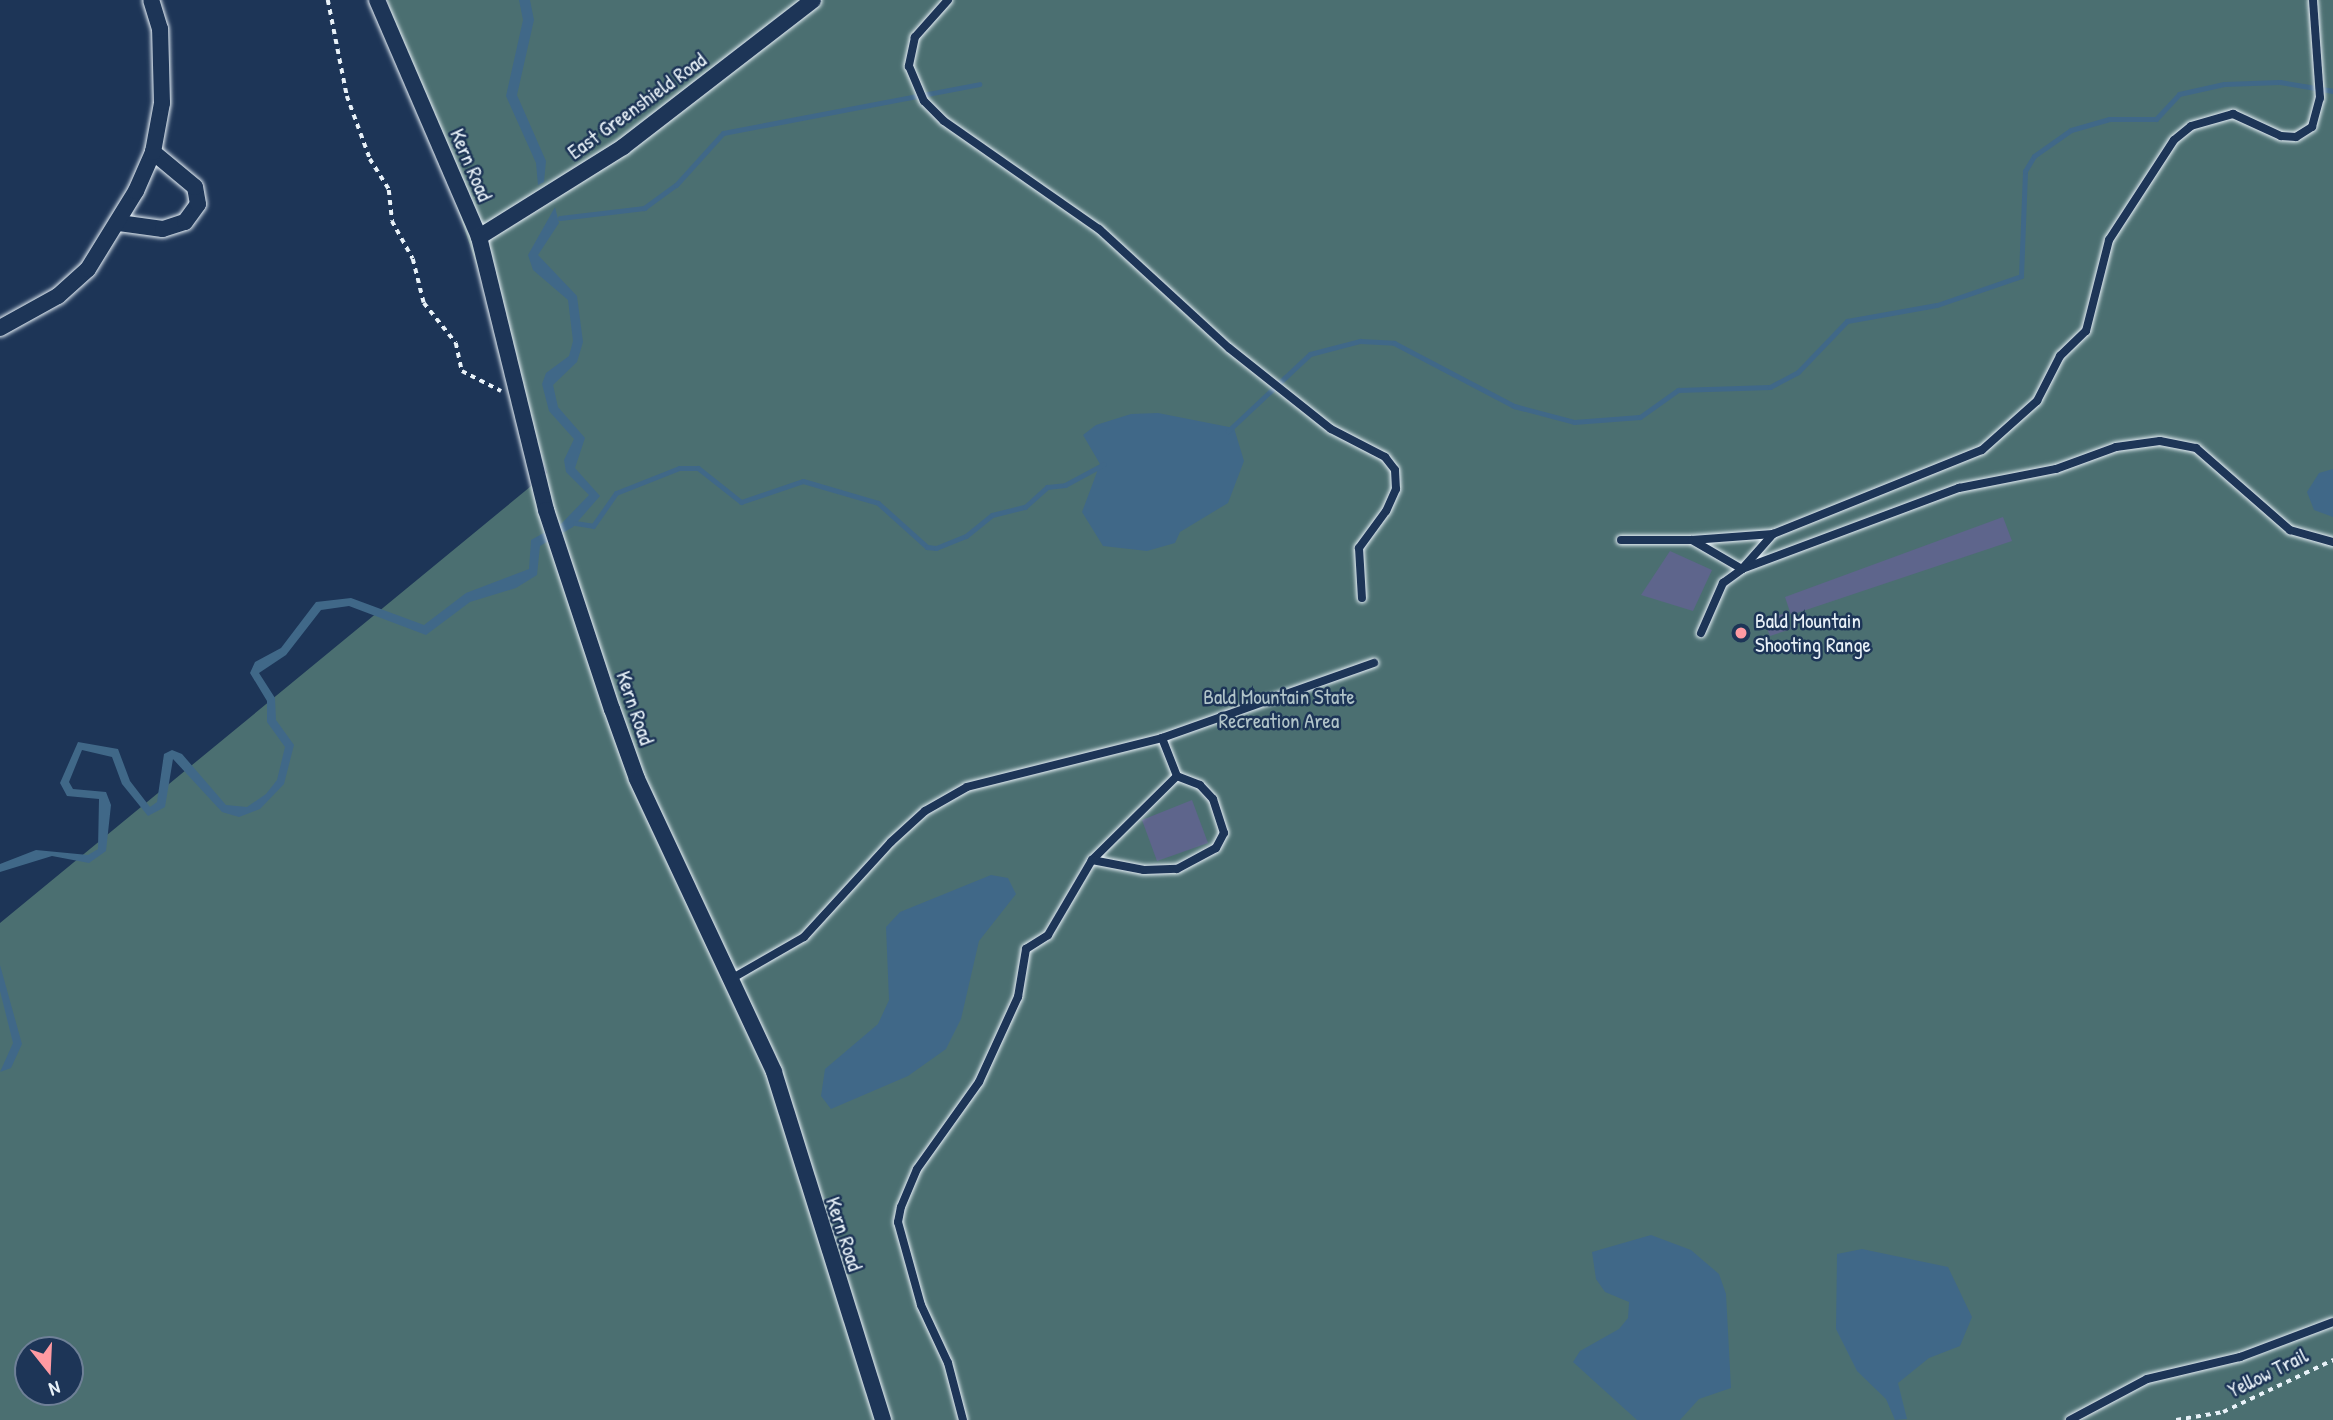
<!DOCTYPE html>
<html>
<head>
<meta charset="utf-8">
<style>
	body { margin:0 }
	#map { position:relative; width:2333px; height:1420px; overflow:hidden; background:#1d3557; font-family:"Patrick Hand",sans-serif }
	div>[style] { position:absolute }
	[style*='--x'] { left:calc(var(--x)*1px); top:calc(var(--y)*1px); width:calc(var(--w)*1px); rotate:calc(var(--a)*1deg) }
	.green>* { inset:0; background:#4b6f71 }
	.water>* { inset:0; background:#406888 }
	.stream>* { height:5px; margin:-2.5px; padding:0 2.5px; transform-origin:2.5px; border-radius:2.5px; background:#406888 }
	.building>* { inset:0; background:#5e658c }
	.path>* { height:3.5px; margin-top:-1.75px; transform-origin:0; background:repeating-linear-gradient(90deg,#e8f1f8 0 5px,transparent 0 10px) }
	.roads { filter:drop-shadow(0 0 2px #e8f1f8) drop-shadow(0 0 2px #e8f1f8) }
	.service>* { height:8px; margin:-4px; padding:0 4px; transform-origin:4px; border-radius:4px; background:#1d3557 }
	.minor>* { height:16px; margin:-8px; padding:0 8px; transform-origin:8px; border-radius:8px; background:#1d3557 }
	.dots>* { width:19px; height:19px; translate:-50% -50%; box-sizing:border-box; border:4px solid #1d3557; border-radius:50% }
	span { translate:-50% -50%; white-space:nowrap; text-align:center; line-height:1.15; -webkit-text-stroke:5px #1d3557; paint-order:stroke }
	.street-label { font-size:21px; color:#e8f1f8 }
	.poi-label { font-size:21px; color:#e8f1f8 }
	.left { translate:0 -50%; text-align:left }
	.park-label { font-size:21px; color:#b1c4c9 }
	.north { position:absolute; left:14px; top:1336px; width:70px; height:70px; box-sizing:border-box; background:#1d3557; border:2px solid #6e8097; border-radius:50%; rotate:162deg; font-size:19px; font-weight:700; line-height:28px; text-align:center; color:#e8f1f8 }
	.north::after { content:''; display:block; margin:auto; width:24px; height:32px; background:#ff9aa2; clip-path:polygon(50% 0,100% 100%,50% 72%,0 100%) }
</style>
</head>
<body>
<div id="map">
	<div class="green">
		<i style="clip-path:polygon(evenodd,387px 0,2333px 0,2333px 1420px,0 1420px,0 923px,547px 473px,387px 0,28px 1350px,70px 1350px,70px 1392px,28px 1392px,28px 1350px)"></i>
	</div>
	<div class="water">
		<i style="clip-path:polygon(519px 0,530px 0,534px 20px,517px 95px,546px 161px,544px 182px,538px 185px,536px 163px,506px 96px,523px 20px)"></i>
		<i style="clip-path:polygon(555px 207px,559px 223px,538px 255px,577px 296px,583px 342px,577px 362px,553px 385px,558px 407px,585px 438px,575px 468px,600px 496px,573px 527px,540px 546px,537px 575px,516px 588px,470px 602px,426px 635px,349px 606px,321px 610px,286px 655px,259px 673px,275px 698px,276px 720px,294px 745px,284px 784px,260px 809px,239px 817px,222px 812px,173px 759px,165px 807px,148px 816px,122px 784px,112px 757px,82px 750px,69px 782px,73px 789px,106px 792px,111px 805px,106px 851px,89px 863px,52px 856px,0 872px,0 864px,36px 850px,88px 855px,98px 849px,99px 799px,67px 796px,60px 783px,78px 742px,118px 749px,130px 781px,150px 807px,157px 802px,164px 754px,172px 750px,182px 754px,226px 805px,247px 807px,266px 794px,277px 780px,285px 747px,267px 722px,267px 701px,250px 673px,255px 662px,281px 648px,316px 602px,351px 598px,424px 625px,466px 593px,529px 569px,531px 540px,562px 523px,589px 495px,566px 472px,564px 460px,574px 439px,549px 411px,542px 384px,546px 373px,569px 356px,573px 341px,568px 300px,533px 270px,528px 255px)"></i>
		<i style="clip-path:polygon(1158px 413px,1234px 428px,1244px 461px,1228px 503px,1180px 532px,1175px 543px,1147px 551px,1103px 546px,1082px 512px,1100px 464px,1083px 435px,1096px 425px,1131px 414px)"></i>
		<i style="clip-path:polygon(2333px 469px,2333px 517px,2314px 510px,2307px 492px,2319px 473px)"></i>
		<i style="clip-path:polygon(991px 875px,1008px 878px,1016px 894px,979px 941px,961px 1019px,946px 1049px,908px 1076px,831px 1109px,821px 1096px,825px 1069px,878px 1024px,889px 1000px,886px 927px,900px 912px)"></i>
		<i style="clip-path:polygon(0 965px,22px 1044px,11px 1068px,0 1072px,13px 1043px,0 991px)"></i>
		<i style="clip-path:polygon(1651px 1235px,1691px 1250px,1719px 1274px,1726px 1294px,1731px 1388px,1699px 1399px,1680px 1420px,1637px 1420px,1573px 1362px,1580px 1351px,1619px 1329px,1628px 1318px,1629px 1302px,1605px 1292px,1596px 1279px,1592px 1252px)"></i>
		<i style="clip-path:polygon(1862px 1249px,1948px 1267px,1972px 1317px,1960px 1346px,1929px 1358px,1898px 1383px,1907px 1419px,1895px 1420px,1886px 1399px,1857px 1371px,1836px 1329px,1837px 1254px)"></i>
	</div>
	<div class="stream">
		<i style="--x:560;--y:218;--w:85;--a:-6.8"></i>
		<i style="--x:644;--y:208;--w:39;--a:-36"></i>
		<i style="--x:676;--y:185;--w:70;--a:-47.9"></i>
		<i style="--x:723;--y:133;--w:261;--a:-10.8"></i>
		<i style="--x:1228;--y:431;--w:112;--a:-43.2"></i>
		<i style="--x:1310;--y:354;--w:52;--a:-14.6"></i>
		<i style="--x:1360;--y:341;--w:34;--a:3"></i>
		<i style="--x:1394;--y:343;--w:136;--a:27.7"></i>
		<i style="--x:1514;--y:406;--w:62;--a:14.9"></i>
		<i style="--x:1574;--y:422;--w:66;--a:-4.3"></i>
		<i style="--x:1640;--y:417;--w:47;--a:-35.4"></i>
		<i style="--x:1678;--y:390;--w:92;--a:-1.9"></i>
		<i style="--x:1770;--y:387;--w:32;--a:-28"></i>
		<i style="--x:1798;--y:372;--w:71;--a:-46.1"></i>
		<i style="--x:1847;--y:321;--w:91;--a:-10.1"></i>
		<i style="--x:1937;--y:305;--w:89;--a:-19"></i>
		<i style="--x:2021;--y:276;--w:105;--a:-87.8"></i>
		<i style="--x:2025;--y:171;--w:17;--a:-59"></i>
		<i style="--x:2034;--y:156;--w:45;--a:-35.1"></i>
		<i style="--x:2071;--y:130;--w:40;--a:-16"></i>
		<i style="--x:2109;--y:119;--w:47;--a:0"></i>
		<i style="--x:2156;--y:119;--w:34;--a:-47"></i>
		<i style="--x:2179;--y:94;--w:46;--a:-12.5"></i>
		<i style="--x:2224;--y:84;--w:56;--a:-2"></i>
		<i style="--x:2280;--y:82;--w:54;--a:9.6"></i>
		<i style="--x:575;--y:523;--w:18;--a:9"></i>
		<i style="--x:593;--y:526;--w:40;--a:-55.1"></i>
		<i style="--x:616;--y:493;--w:68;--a:-21.6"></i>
		<i style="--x:679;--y:468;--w:19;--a:0"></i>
		<i style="--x:698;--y:468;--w:55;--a:38.3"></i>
		<i style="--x:741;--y:502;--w:65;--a:-18.7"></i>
		<i style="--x:803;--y:481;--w:78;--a:16.3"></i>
		<i style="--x:878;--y:503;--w:66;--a:41.9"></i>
		<i style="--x:927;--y:547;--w:9;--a:6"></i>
		<i style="--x:936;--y:548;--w:32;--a:-22"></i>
		<i style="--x:966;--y:536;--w:33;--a:-39"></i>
		<i style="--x:992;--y:515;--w:34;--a:-14"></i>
		<i style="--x:1025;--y:507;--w:30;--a:-42"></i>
		<i style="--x:1047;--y:487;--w:18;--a:-6"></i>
		<i style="--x:1065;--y:485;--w:44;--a:-28.3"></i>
	</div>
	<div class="building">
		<i style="clip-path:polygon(2003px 517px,2012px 541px,1791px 615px,1785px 597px)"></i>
		<i style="clip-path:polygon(1670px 551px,1712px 570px,1693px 611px,1641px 595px)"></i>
		<i style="clip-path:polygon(1785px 613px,1791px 629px,1770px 636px,1764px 621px)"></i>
		<i style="clip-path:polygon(1192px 800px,1208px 843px,1157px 861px,1142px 820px)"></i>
	</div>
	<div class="path">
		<i style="--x:328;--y:0;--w:98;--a:78.8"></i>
		<i style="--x:347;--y:96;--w:67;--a:69.9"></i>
		<i style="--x:370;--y:159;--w:36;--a:58"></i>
		<i style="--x:389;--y:190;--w:31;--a:84"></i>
		<i style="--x:392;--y:221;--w:43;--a:61.1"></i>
		<i style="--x:413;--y:259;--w:45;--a:76"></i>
		<i style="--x:424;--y:303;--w:51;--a:51.3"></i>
		<i style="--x:456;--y:343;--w:29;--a:78"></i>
		<i style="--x:462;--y:371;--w:44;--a:27.1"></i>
		<i style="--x:2176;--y:1420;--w:48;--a:-9.7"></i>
		<i style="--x:2223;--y:1412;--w:122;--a:-25.3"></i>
	</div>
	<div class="roads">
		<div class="service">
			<i style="--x:948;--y:0;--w:50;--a:131.7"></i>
			<i style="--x:915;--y:37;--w:30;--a:102"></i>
			<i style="--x:909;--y:66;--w:38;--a:67"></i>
			<i style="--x:924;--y:101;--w:28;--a:45"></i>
			<i style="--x:944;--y:121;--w:189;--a:34.9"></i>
			<i style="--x:1099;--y:229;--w:176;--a:42.5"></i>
			<i style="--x:1229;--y:348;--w:130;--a:38.5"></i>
			<i style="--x:1331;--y:429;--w:61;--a:27.4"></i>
			<i style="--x:1385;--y:457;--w:16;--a:52"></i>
			<i style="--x:1395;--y:470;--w:19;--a:87"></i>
			<i style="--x:1396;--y:489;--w:24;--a:114"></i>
			<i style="--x:1386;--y:511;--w:46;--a:126.1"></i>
			<i style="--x:1359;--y:548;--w:50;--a:86.6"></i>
			<i style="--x:1621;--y:540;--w:71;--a:0"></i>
			<i style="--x:1692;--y:540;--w:58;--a:30.1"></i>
			<i style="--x:1692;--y:540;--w:81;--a:-4.2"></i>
			<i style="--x:1742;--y:569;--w:47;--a:-48.5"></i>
			<i style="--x:1773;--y:534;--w:225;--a:-21.9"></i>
			<i style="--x:1982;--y:450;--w:74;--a:-41.7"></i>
			<i style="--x:2037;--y:401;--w:51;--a:-62.9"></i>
			<i style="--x:2060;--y:356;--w:36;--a:-44"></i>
			<i style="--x:2086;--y:331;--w:94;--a:-75.8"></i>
			<i style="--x:2109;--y:240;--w:119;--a:-57"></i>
			<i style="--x:2174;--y:140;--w:22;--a:-39"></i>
			<i style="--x:2191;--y:126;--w:44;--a:-15.9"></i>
			<i style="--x:2233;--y:114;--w:53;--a:24.6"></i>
			<i style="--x:2281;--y:136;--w:15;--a:4"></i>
			<i style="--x:2296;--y:137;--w:19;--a:-32"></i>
			<i style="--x:2312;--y:127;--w:30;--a:-75"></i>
			<i style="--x:2320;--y:98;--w:98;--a:-94.1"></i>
			<i style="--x:1701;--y:633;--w:55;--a:-66.3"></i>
			<i style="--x:1723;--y:583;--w:24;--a:-36"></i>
			<i style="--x:1742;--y:569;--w:232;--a:-20.5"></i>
			<i style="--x:1959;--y:488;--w:99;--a:-11.1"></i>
			<i style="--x:2056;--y:469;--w:64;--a:-20.1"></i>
			<i style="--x:2116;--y:447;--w:44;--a:-7.8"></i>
			<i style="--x:2160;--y:441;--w:37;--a:11"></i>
			<i style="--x:2196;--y:448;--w:125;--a:41.1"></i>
			<i style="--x:2290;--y:530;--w:45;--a:15.6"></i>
			<i style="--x:1162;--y:738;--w:41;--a:68.5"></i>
			<i style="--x:1177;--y:776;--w:120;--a:135.3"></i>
			<i style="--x:1092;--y:860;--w:53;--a:10.9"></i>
			<i style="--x:1144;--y:870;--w:33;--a:-2"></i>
			<i style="--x:1177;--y:869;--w:44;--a:-28.3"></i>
			<i style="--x:1216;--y:848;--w:17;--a:-62"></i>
			<i style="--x:1224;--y:833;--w:36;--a:-108"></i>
			<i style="--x:1213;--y:799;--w:19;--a:-133"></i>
			<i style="--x:1200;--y:785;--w:25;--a:-159"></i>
			<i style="--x:731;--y:979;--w:84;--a:-29.9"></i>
			<i style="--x:804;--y:937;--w:129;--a:-47.5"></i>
			<i style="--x:891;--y:842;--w:46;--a:-42.4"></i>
			<i style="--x:925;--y:811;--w:48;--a:-29.7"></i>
			<i style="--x:967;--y:787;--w:201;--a:-14.1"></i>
			<i style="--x:1162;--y:738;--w:225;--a:-19.5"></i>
			<i style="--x:963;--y:1420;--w:59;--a:-104.7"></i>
			<i style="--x:948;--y:1363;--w:64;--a:-115"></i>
			<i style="--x:921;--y:1305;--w:86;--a:-105.5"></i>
			<i style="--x:898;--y:1222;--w:15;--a:-79"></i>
			<i style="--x:901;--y:1207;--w:41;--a:-67.2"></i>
			<i style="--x:917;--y:1169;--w:107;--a:-54.5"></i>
			<i style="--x:979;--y:1082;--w:94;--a:-65.4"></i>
			<i style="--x:1018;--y:997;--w:49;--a:-80.5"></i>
			<i style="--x:1026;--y:949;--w:26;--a:-32"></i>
			<i style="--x:1048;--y:935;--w:87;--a:-59.6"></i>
			<i style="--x:2070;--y:1420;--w:87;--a:-28"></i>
			<i style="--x:2147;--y:1379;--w:96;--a:-13.3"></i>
			<i style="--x:2240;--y:1357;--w:99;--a:-20.6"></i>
		</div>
		<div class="minor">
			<i style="--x:377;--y:0;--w:258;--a:66.7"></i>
			<i style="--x:479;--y:237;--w:281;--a:76.2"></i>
			<i style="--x:546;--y:510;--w:210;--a:71.7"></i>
			<i style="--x:612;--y:709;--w:74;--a:70.3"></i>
			<i style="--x:637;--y:779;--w:323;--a:64.9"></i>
			<i style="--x:774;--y:1072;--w:365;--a:72.6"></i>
			<i style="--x:119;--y:223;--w:44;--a:7.8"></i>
			<i style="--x:163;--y:229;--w:23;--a:-18"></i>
			<i style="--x:185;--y:222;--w:22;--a:-54"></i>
			<i style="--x:198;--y:204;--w:17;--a:-100"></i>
			<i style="--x:195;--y:187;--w:55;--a:-140.2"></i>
			<i style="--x:479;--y:237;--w:170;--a:-32"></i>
			<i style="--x:623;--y:147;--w:240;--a:-37.7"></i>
			<i style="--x:0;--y:328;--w:66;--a:-28.9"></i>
			<i style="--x:58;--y:296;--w:40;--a:-42"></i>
			<i style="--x:88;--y:269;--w:92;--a:-58.4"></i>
			<i style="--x:136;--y:191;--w:43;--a:-66.4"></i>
			<i style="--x:153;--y:152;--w:50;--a:-79.6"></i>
			<i style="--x:162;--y:103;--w:74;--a:-91.5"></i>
			<i style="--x:160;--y:29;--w:30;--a:-107"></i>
		</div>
	</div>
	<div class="dots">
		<i style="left:1741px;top:633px;background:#ff9aa2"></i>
	</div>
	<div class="street-label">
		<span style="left:637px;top:106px;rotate:-36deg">East Greenshield Road</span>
		<span style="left:471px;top:165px;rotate:67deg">Kern Road</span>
		<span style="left:635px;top:708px;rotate:71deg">Kern Road</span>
		<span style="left:844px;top:1234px;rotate:72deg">Kern Road</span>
		<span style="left:2268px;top:1373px;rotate:-26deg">Yellow Trail</span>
	</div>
	<div class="poi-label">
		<span class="left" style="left:1755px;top:633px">Bald Mountain<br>Shooting Range</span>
	</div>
	<div class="park-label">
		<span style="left:1279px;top:709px">Bald Mountain State<br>Recreation Area</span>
	</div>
	<div class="north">N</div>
</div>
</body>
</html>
